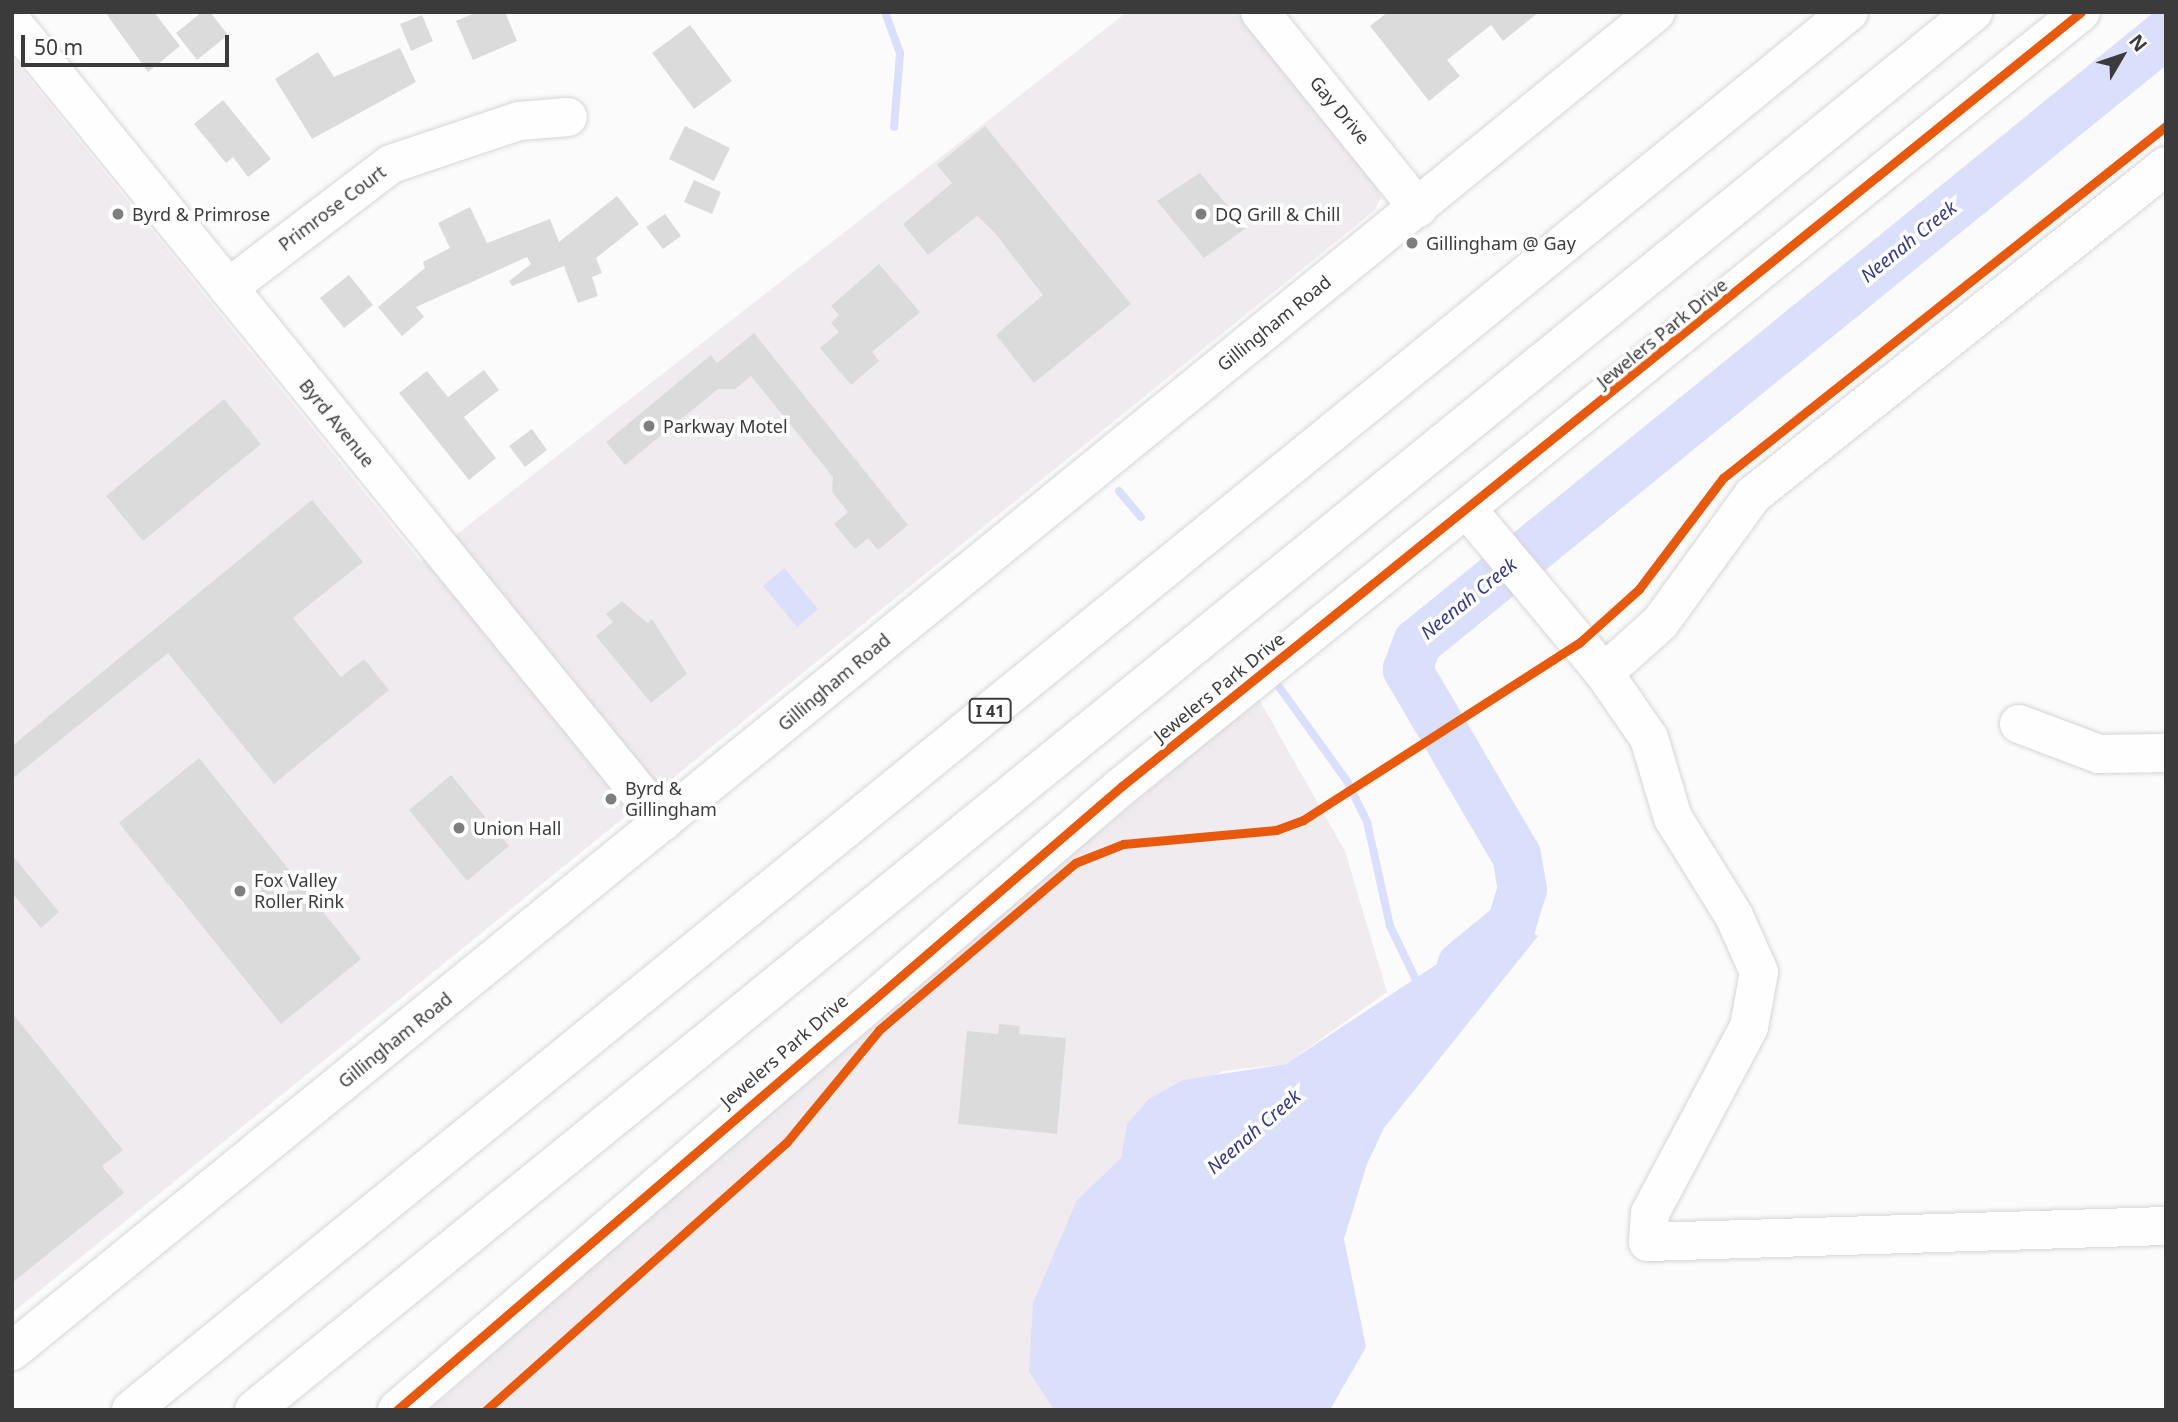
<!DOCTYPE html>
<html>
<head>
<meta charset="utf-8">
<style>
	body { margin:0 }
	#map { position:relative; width:2178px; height:1422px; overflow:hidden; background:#fcfbfc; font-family:"Noto Sans",sans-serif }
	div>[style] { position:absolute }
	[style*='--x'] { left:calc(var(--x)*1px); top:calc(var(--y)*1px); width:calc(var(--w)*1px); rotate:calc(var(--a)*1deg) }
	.built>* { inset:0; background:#f0ebef }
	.water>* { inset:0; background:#dadffb }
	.stream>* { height:8px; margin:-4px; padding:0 4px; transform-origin:4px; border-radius:4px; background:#dadffb }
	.river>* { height:49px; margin:-24.5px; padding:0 24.5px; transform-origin:24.5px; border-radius:24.5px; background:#dadffb }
	.building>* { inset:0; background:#dcdbdc }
	.roads { filter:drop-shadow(0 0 2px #d7d6d7) drop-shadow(0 0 2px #d7d6d7) }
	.minor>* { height:38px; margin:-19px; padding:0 19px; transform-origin:19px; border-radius:19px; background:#fffeff }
	.highway>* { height:38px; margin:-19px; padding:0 19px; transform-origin:19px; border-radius:19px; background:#fffeff }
	.cycleway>* { height:9px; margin:-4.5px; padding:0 4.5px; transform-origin:4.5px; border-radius:4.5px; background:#e8590c }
	.dots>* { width:19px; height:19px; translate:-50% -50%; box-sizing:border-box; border:4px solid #fff; border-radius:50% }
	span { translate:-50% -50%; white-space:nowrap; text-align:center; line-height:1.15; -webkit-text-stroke:7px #fff; paint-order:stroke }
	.shield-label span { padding:2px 5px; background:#fff; border:2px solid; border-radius:5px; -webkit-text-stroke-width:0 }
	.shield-label { font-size:16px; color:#3c3b3c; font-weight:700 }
	.street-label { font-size:18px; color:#3c3b3c }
	.poi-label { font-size:18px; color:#3c3b3c }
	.left { translate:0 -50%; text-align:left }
	.water-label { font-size:19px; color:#363985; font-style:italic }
	.frame { position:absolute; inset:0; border:14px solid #3c3b3c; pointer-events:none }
	.north { position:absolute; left:2087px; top:21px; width:70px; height:70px; -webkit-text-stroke:5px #fff; paint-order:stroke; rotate:51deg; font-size:19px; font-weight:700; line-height:28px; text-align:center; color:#3c3b3c }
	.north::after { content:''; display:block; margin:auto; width:24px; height:32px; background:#3c3b3c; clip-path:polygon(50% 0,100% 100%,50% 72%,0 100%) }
	.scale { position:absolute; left:21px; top:35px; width:208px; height:32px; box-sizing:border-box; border:4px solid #3c3b3c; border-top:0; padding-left:9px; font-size:21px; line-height:24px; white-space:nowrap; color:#3c3b3c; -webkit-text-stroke:5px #fff; paint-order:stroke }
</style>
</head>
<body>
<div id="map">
	<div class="built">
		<i style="clip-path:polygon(1127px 12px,1237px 12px,1373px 177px,1381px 198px,1375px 210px,12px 1313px,12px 58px,421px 562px)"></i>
		<i style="clip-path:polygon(1259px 699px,1345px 851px,1387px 992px,1286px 1064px,1223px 1071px,1127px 1124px,1121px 1158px,1077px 1200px,1029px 1372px,1054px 1410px,430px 1410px,763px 1112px)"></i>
	</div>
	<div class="water">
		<i style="clip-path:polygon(784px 568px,818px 609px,797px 627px,763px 586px)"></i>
		<i style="clip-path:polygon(1505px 919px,1538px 936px,1384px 1128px,1367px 1164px,1344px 1239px,1366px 1347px,1330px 1410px,1054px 1410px,1029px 1372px,1033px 1303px,1077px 1200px,1121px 1158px,1127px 1124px,1149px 1099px,1183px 1080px,1286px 1064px)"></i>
	</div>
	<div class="stream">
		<i style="--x:885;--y:12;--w:44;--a:69.9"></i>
		<i style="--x:900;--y:53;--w:74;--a:94.6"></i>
		<i style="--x:1119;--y:491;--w:34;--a:50"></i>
		<i style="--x:1277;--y:684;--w:120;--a:54.2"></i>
		<i style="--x:1347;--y:781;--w:46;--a:64"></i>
		<i style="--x:1367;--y:822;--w:107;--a:77.5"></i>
		<i style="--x:1390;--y:926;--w:64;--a:64.2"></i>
	</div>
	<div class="river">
		<i style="--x:1461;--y:965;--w:65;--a:-39.4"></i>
		<i style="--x:1511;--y:924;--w:37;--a:-73"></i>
		<i style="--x:1522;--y:889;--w:35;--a:-100"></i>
		<i style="--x:1516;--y:855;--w:216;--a:-120.4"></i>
		<i style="--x:1407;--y:669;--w:29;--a:-70"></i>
		<i style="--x:1417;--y:642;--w:965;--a:-39.11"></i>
	</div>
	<div class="building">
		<i style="clip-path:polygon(105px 12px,154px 12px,180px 46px,148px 72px)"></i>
		<i style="clip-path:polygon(202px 12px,210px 12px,228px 35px,197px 60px,176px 33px)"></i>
		<i style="clip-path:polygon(477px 12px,505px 12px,517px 41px,473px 60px,456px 21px)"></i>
		<i style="clip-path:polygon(1388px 12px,1539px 12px,1503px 41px,1491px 25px,1447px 60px,1460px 76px,1429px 101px,1370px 26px)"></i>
		<i style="clip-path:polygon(422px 15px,433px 41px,411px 51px,400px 24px)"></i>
		<i style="clip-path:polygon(690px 25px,732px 81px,694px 109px,652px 53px)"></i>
		<i style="clip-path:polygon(400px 48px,416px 82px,312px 139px,275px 79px,318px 52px,334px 77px)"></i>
		<i style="clip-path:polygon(223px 100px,271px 159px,248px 177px,233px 157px,226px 163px,194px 124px)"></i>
		<i style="clip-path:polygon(685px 126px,730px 148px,714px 181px,669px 159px)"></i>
		<i style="clip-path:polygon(985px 126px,1131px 304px,1034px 383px,996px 335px,1043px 295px,994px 232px,977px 216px,928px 255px,903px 224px,952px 183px,937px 165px)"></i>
		<i style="clip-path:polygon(1200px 173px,1246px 228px,1204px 258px,1157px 201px)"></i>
		<i style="clip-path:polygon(694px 180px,721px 192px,712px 214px,684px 202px)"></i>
		<i style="clip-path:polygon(617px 196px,639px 224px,596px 258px,602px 273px,592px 277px,598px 296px,578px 303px,564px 266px,512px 286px,509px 281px,531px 264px,527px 257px,416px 307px,424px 317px,402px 336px,378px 307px,425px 268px,423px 262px,450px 248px,438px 223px,470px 207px,487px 243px,550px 219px,559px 242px)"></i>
		<i style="clip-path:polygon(665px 214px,681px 236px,663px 249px,646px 227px)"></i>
		<i style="clip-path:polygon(879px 264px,920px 312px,872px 352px,879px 361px,851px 385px,820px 348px,839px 332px,831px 323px,839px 315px,831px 306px)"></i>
		<i style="clip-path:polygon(349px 275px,373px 305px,344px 328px,320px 298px)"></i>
		<i style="clip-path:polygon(754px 333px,908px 525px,878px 550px,868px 538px,855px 549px,834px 524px,848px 512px,832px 492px,833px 477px,751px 376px,735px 389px,718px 389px,625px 465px,606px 442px,711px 355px,717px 363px)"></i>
		<i style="clip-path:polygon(484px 370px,499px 390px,464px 417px,496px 458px,469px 480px,399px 393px,427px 371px,448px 397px)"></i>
		<i style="clip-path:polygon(224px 399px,261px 444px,143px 541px,106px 496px)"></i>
		<i style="clip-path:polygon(532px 429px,547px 450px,525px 467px,509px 446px)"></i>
		<i style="clip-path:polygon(312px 500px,363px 562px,293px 618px,341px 677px,364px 659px,389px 690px,274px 784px,168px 653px,12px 779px,12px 746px)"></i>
		<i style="clip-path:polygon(622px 601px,647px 623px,652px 619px,687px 674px,651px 703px,596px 636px,613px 622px,606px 614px)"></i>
		<i style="clip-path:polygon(199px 758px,361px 959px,281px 1024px,119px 823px)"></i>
		<i style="clip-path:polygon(451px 775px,509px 846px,467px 881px,409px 810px)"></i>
		<i style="clip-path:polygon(12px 855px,59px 912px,41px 928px,12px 893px)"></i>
		<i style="clip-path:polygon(12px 1013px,123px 1150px,102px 1166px,124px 1193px,12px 1283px)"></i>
		<i style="clip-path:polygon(999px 1024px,1020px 1026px,1019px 1034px,1066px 1038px,1057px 1134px,958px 1124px,967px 1031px,998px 1034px)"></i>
	</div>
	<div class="roads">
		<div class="minor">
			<i style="--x:1260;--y:12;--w:252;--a:51.1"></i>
			<i style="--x:12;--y:22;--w:1031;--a:50.86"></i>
			<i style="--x:228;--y:288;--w:205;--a:-37.3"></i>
			<i style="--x:391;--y:164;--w:135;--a:-18.6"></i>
			<i style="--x:519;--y:121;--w:49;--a:-4.7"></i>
			<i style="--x:1467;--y:509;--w:214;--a:50.1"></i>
			<i style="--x:1604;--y:673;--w:79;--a:55.3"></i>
			<i style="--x:1649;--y:738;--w:84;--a:73.3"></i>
			<i style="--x:1673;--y:818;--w:115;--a:58.1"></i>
			<i style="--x:1734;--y:916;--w:61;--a:65.9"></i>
			<i style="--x:1759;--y:972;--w:56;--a:100.3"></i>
			<i style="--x:1749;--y:1027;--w:211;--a:118"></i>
			<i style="--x:1650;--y:1213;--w:29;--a:94"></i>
			<i style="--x:1648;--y:1242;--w:518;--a:-1.77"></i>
			<i style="--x:1604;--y:673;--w:75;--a:-41.8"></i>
			<i style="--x:1660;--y:623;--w:158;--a:-54"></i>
			<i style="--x:1753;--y:495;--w:528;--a:-38.54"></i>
			<i style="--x:2019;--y:724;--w:85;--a:20.6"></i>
			<i style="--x:2099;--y:754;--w:67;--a:-0.9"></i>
			<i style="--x:12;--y:1351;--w:2120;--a:-39.16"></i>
			<i style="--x:397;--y:1410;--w:957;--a:-40.72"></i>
			<i style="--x:1122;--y:786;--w:1232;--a:-38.91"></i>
		</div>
		<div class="highway">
			<i style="--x:131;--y:1410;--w:2215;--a:-39.14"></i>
			<i style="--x:254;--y:1410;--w:2216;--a:-39.12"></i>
		</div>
	</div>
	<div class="cycleway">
		<i style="--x:397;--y:1410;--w:957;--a:-40.72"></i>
		<i style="--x:1122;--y:786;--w:1232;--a:-38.91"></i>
		<i style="--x:486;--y:1410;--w:402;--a:-41.7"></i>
		<i style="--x:786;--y:1143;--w:146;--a:-50.5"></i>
		<i style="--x:879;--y:1030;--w:257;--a:-40.4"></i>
		<i style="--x:1075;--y:863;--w:52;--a:-21.6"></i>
		<i style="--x:1123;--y:844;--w:154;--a:-5.2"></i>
		<i style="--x:1276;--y:830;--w:29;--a:-20"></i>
		<i style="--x:1303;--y:820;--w:328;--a:-32.7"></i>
		<i style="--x:1579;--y:643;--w:81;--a:-42"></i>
		<i style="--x:1639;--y:589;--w:139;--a:-52.9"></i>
		<i style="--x:1723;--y:478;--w:566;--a:-38.47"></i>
	</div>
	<div class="dots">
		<i style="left:118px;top:214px;background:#7f7e7f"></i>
		<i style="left:1201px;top:214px;background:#7f7e7f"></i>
		<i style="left:1412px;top:243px;background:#7f7e7f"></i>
		<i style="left:649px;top:426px;background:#7f7e7f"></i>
		<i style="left:611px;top:799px;background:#7f7e7f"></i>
		<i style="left:459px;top:828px;background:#7f7e7f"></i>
		<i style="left:240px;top:891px;background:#7f7e7f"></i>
	</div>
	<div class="shield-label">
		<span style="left:990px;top:711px">I 41</span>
	</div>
	<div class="street-label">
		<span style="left:1340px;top:110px;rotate:50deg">Gay Drive</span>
		<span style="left:332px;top:208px;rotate:-37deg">Primrose Court</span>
		<span style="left:1274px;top:323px;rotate:-39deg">Gillingham Road</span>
		<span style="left:1662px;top:333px;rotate:-39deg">Jewelers Park Drive</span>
		<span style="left:337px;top:423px;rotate:51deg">Byrd Avenue</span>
		<span style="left:834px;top:682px;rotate:-40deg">Gillingham Road</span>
		<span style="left:1219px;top:687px;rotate:-39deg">Jewelers Park Drive</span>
		<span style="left:395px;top:1040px;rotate:-39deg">Gillingham Road</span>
		<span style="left:784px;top:1051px;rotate:-41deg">Jewelers Park Drive</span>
	</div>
	<div class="poi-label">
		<span class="left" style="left:132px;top:214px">Byrd &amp; Primrose</span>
		<span class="left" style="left:1215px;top:214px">DQ Grill &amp; Chill</span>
		<span class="left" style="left:1426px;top:243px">Gillingham @ Gay</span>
		<span class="left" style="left:663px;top:426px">Parkway Motel</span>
		<span class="left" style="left:625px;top:799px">Byrd &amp;<br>Gillingham</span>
		<span class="left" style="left:473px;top:828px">Union Hall</span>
		<span class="left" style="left:254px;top:891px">Fox Valley<br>Roller Rink</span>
	</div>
	<div class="water-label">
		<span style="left:1909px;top:242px;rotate:-39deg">Neenah Creek</span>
		<span style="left:1469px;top:599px;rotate:-39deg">Neenah Creek</span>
		<span style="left:1254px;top:1132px;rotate:-41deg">Neenah Creek</span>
	</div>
	<div class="frame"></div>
	<div class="north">N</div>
	<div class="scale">50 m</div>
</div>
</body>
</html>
